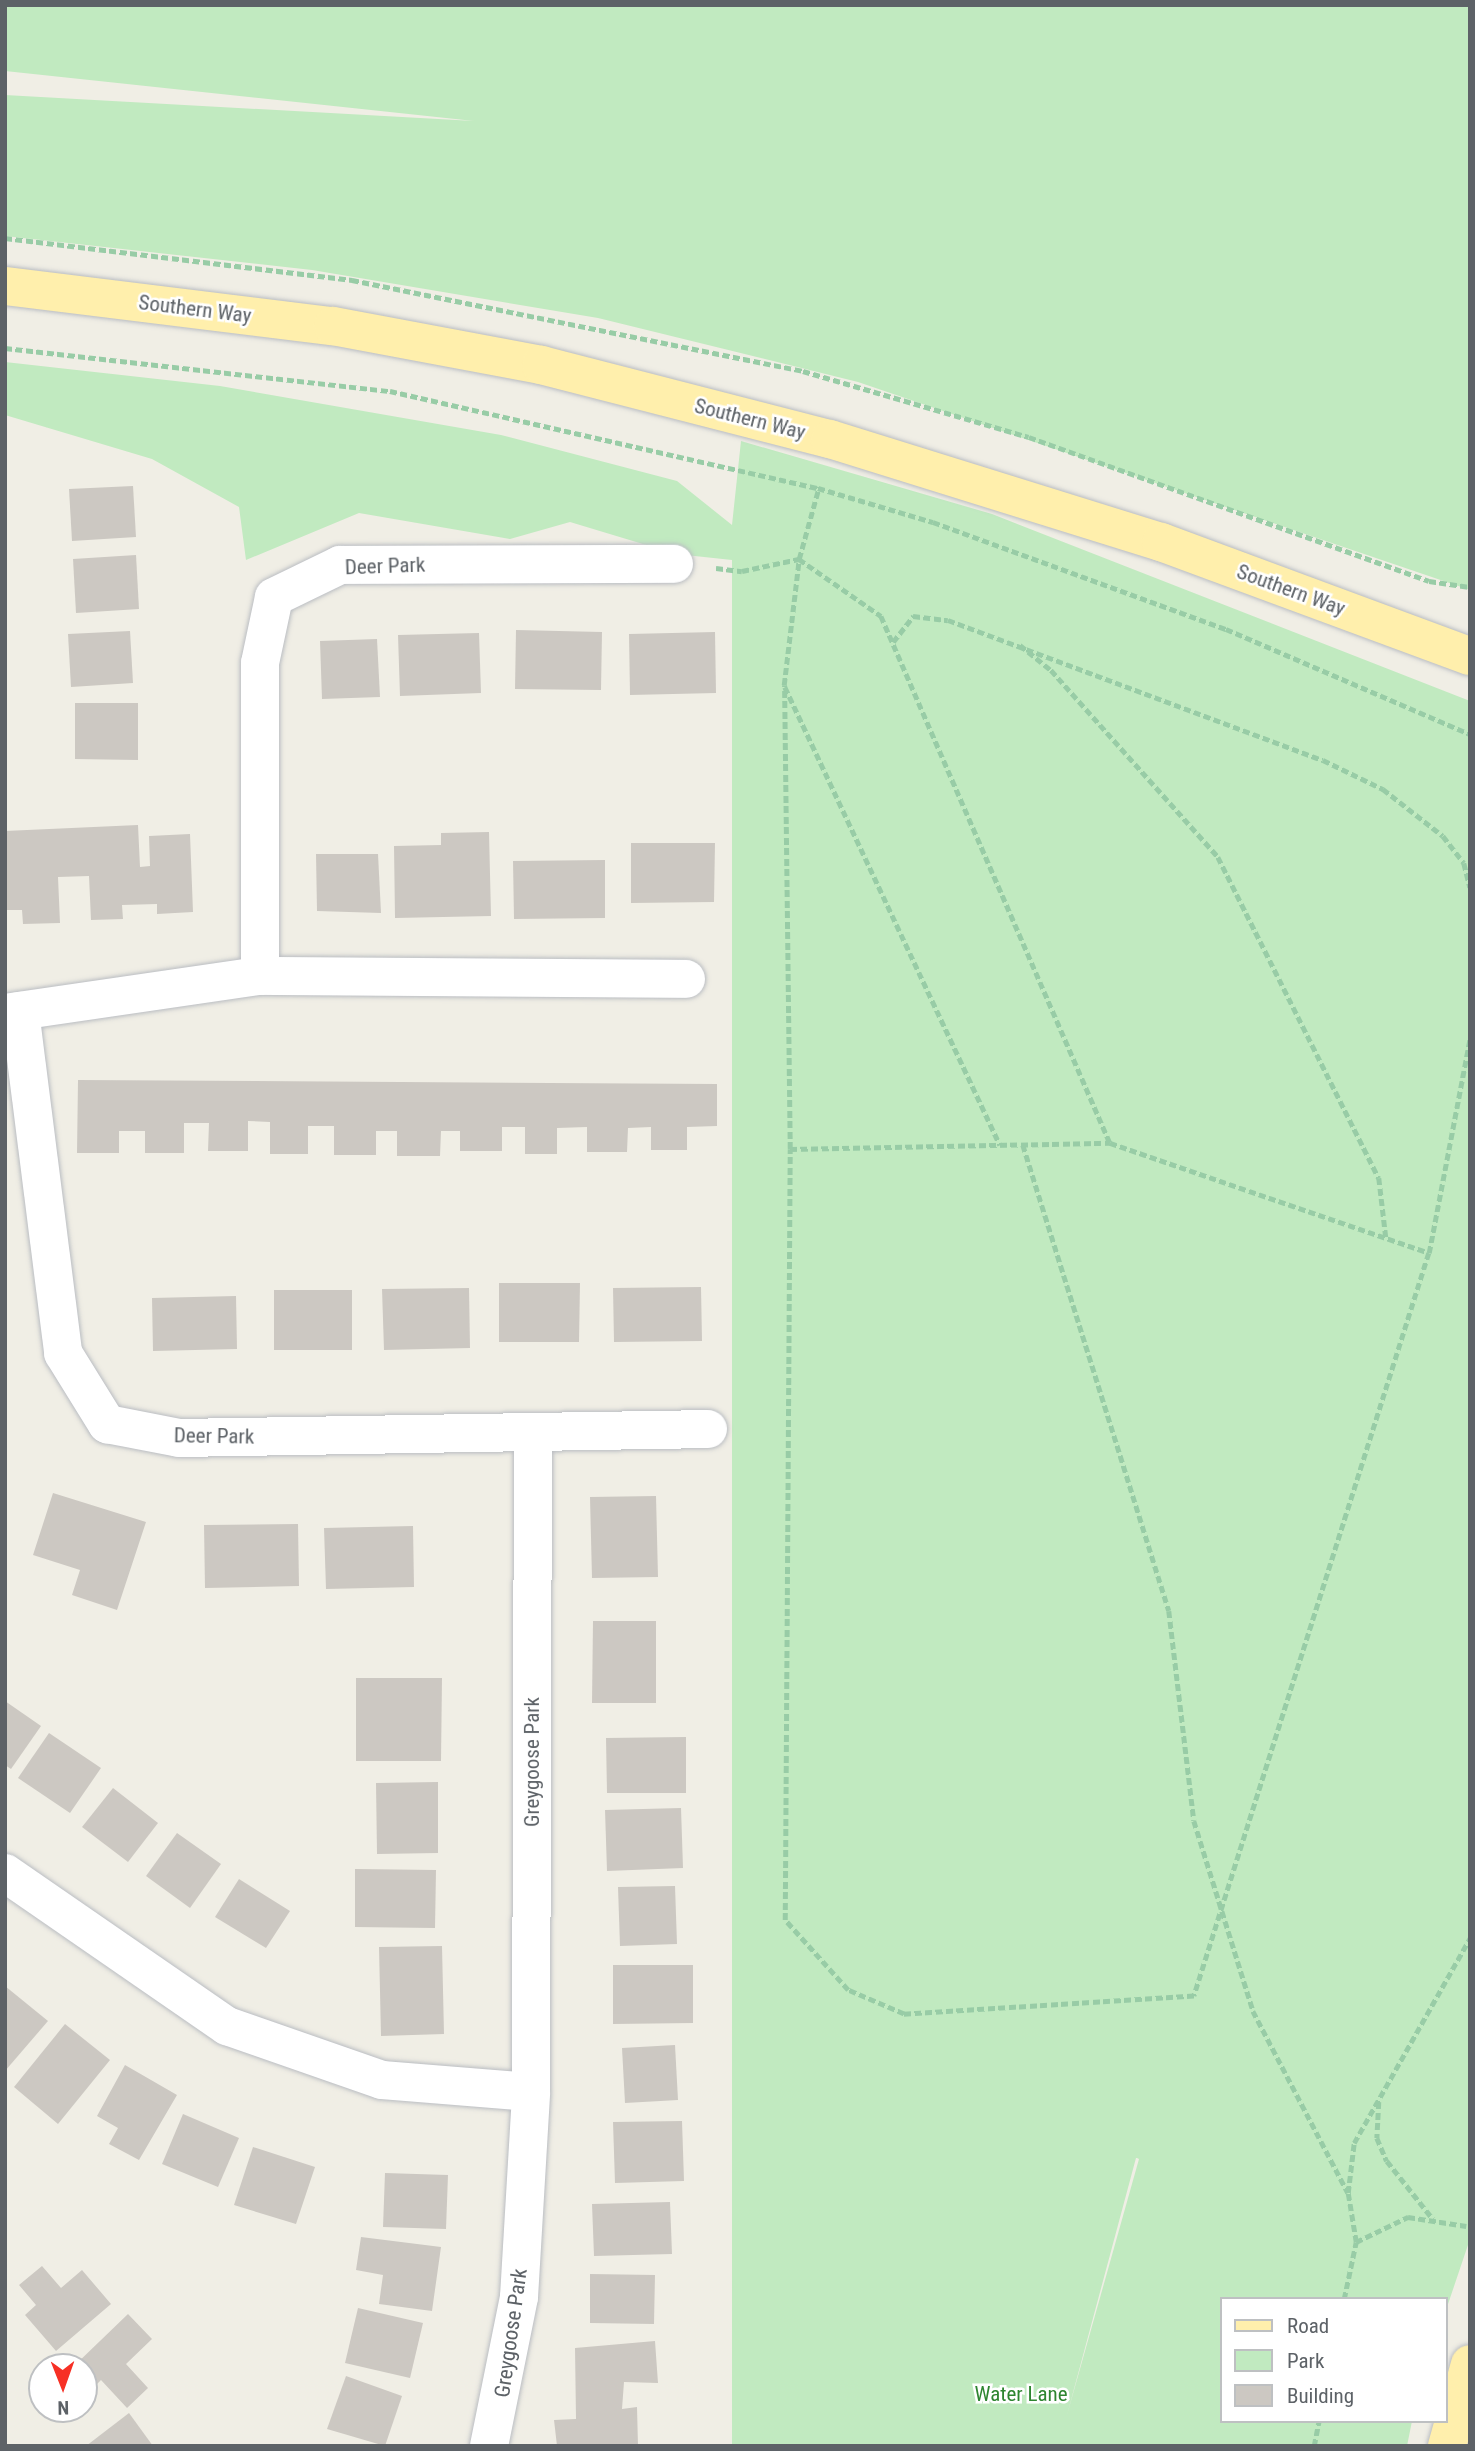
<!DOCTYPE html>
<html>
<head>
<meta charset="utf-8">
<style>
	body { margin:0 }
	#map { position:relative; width:1475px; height:2451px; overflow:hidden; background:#f0eee5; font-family:"Roboto Condensed",sans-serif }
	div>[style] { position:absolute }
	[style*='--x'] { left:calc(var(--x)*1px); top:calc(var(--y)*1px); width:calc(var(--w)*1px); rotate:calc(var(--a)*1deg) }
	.green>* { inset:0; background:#c1eac0 }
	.building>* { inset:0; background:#ccc8c2 }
	.path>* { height:4.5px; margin-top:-2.25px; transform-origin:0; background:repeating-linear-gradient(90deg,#98cca6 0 7px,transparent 0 10.5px) }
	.roads { filter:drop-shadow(0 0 2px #babdc2) drop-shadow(0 0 2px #babdc2) }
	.street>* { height:38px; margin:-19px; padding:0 19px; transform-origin:19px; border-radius:19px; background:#fff }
	.primary>* { height:38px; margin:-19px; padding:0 19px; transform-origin:19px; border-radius:19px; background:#ffefac }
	span { translate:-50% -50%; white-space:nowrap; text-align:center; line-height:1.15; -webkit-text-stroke:5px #fff; paint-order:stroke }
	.street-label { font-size:21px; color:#5d6267 }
	.park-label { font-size:21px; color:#2e8530 }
	.frame { position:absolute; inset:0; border:7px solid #5d6267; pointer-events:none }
	.legend { position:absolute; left:1220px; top:2297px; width:228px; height:126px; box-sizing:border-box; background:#fff; border:2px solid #bec0c2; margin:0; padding:9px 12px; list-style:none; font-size:21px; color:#5d6267 }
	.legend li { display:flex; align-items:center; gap:14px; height:35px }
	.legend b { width:35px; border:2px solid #bec0c2 }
	.north { position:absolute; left:28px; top:2353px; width:70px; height:70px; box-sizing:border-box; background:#fff; border:2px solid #bec0c2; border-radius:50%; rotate:179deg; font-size:19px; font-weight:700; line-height:28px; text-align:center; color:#5d6267 }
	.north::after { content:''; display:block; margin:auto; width:24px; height:32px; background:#f73025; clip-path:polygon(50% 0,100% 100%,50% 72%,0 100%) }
</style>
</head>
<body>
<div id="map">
	<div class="green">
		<i style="clip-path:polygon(5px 5px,1470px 5px,1470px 590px,858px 382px,598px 318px,312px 270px,5px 236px,5px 95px,474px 121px,5px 71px)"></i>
		<i style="clip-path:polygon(evenodd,5px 362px,220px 386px,501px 435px,677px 481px,732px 525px,741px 441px,992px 514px,1470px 701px,1470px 2239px,1445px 2313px,1445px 2299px,1221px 2299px,1221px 2421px,1412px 2421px,1407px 2446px,732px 2446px,732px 560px,676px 554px,570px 522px,510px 539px,359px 513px,246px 560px,239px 507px,152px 459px,5px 415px,5px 362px,1137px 2158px,1139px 2159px,1067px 2415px,1136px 2158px,1137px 2158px)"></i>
	</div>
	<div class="building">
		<i style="clip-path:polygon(133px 486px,136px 537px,72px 541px,69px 489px)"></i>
		<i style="clip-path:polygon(136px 555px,139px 609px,76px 613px,73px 559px)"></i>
		<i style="clip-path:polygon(516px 630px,602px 632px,601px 690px,515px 689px)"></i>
		<i style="clip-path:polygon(130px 631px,133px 683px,71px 687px,68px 634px)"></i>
		<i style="clip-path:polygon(715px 632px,716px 693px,630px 695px,629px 634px)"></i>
		<i style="clip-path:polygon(479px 633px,481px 693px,400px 696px,398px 635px)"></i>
		<i style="clip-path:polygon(377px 639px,380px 697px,322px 699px,320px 641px)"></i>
		<i style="clip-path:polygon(75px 703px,138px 703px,138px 760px,75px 759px)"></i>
		<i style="clip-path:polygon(138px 825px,140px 867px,150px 866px,149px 836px,190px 834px,193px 912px,157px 914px,157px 904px,122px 905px,123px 919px,91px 920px,89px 876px,58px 877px,60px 923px,23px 924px,22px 910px,5px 910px,5px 831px)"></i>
		<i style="clip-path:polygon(489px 832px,491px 916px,395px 918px,394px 846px,441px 845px,441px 833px)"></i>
		<i style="clip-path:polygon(631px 843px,715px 843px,714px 902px,631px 903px)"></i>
		<i style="clip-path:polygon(316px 854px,378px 854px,381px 913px,317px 911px)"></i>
		<i style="clip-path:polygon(605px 860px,605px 918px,514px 919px,513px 861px)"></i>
		<i style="clip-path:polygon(78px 1080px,717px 1084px,717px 1126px,687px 1127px,687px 1150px,651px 1150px,651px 1127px,628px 1128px,627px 1152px,587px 1152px,587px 1127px,557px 1128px,557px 1154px,525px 1154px,525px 1127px,502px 1127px,502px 1151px,460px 1151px,460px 1131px,441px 1131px,440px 1156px,397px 1156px,397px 1131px,376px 1131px,376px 1155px,334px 1155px,334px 1126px,308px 1126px,308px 1154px,270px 1154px,270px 1122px,248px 1121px,248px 1151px,208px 1151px,209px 1123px,184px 1123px,184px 1153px,145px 1153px,145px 1131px,119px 1131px,119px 1153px,77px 1153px)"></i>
		<i style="clip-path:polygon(499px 1283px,580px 1283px,579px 1342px,499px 1342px)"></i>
		<i style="clip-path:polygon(701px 1287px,702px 1341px,614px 1342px,613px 1288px)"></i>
		<i style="clip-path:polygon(469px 1288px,470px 1348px,384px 1350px,382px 1289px)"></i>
		<i style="clip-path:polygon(274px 1290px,352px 1290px,352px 1350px,274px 1350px)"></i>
		<i style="clip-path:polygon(236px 1296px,237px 1349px,153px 1351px,152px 1298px)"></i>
		<i style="clip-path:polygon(53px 1493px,146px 1522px,117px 1610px,72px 1595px,80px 1570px,33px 1555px)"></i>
		<i style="clip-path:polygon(656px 1496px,658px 1577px,592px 1578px,590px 1497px)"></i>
		<i style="clip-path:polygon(298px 1524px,299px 1586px,205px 1588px,204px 1525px)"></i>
		<i style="clip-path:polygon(413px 1526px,414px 1587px,326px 1589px,324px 1528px)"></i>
		<i style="clip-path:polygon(593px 1621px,656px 1621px,656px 1703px,592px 1703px)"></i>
		<i style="clip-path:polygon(356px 1678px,442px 1678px,441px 1761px,356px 1761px)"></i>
		<i style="clip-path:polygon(5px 1701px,41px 1726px,11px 1769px,5px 1765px)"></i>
		<i style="clip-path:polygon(49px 1733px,101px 1768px,70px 1813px,18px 1778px)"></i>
		<i style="clip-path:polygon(686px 1737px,686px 1793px,607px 1793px,606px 1738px)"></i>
		<i style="clip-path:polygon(438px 1782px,438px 1853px,377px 1854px,376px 1783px)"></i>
		<i style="clip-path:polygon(113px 1788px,158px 1823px,128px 1862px,82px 1827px)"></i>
		<i style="clip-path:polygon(681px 1808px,683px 1868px,607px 1871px,605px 1810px)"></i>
		<i style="clip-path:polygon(177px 1833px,221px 1864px,190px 1908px,146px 1876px)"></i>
		<i style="clip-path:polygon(355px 1869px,436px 1870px,435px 1928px,355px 1927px)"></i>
		<i style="clip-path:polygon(239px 1879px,290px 1911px,266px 1948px,215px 1917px)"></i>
		<i style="clip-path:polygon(675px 1886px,677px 1944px,620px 1946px,618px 1887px)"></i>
		<i style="clip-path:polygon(442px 1946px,444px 2034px,381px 2036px,379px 1947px)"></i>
		<i style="clip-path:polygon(613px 1965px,693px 1965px,693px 2023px,613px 2024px)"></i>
		<i style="clip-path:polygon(5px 1986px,48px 2021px,5px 2071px)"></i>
		<i style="clip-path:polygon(65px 2024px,110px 2060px,58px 2124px,14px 2087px)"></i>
		<i style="clip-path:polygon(675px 2045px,678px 2100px,625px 2103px,622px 2048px)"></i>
		<i style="clip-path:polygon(125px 2065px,177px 2095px,139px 2160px,109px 2144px,118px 2128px,97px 2116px)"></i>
		<i style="clip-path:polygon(183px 2114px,239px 2138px,218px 2187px,162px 2164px)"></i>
		<i style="clip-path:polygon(682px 2121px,684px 2181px,615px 2183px,613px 2122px)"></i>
		<i style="clip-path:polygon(253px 2147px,315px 2167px,296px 2224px,234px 2205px)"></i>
		<i style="clip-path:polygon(385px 2173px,448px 2175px,446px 2229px,383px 2227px)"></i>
		<i style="clip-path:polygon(670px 2202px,672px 2254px,594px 2256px,592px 2204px)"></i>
		<i style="clip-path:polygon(361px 2237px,441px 2247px,432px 2311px,379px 2304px,383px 2275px,356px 2270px)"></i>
		<i style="clip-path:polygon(42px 2266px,61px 2288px,82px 2270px,111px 2304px,56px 2351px,25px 2315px,36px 2305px,19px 2285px)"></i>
		<i style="clip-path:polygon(590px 2274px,655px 2275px,654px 2324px,590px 2323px)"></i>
		<i style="clip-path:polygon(358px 2308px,423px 2323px,410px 2378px,345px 2363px)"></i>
		<i style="clip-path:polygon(128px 2314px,152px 2339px,126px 2364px,148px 2388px,127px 2408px,101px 2380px,92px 2389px,84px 2367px,73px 2367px)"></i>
		<i style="clip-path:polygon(655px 2341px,658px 2383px,624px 2382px,622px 2409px,637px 2407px,638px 2446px,557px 2446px,554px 2420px,576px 2419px,575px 2348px)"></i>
		<i style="clip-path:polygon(346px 2376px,402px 2396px,385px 2446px,327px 2429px)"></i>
		<i style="clip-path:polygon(129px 2413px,153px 2446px,86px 2446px)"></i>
	</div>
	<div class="path">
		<i style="--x:5;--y:238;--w:350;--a:6.9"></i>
		<i style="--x:352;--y:280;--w:460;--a:11.4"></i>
		<i style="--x:803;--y:371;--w:235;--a:16.3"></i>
		<i style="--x:1029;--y:437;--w:425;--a:19.8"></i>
		<i style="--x:1429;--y:581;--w:41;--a:8.3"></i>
		<i style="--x:5;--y:348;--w:387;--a:6.4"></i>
		<i style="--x:390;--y:391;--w:439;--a:12.8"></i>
		<i style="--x:818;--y:488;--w:120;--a:16.5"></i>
		<i style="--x:933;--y:522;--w:312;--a:20.1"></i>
		<i style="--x:1226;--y:629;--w:266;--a:23.3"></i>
		<i style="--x:716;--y:568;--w:26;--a:7"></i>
		<i style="--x:742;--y:571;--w:58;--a:-11.9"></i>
		<i style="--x:799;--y:559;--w:75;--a:-74.5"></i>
		<i style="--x:893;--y:642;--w:33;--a:-52"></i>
		<i style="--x:913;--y:616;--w:35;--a:7"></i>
		<i style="--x:948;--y:620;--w:400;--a:20.5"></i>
		<i style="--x:1323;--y:760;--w:67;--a:25.8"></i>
		<i style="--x:1383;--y:789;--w:76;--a:38.1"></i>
		<i style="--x:1443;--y:836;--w:34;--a:52"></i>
		<i style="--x:1464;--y:863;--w:25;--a:76"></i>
		<i style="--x:1020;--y:645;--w:40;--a:39"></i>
		<i style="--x:1051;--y:670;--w:251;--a:48.2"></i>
		<i style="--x:1218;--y:857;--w:359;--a:63.4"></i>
		<i style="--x:1379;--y:1178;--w:60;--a:83.3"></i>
		<i style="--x:785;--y:687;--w:506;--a:64.85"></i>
		<i style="--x:1023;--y:1145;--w:488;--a:72.6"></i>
		<i style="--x:1169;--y:1611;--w:211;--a:83.2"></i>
		<i style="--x:1194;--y:1821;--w:199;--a:72.7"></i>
		<i style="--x:1253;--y:2011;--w:205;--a:62.4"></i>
		<i style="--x:790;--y:1149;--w:464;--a:-90.7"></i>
		<i style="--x:784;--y:685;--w:127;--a:-83.2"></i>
		<i style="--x:799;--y:559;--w:100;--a:34.8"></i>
		<i style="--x:881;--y:616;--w:575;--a:66.51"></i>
		<i style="--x:1110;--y:1143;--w:337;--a:19"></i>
		<i style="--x:1429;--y:1253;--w:779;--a:107.55"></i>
		<i style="--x:1194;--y:1996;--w:291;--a:176.4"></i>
		<i style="--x:904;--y:2014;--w:61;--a:-156.8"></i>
		<i style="--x:848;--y:1990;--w:94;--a:-132"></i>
		<i style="--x:785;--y:1920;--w:771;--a:-89.63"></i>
		<i style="--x:790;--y:1149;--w:320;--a:-1.1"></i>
		<i style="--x:1429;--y:1253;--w:219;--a:-79.2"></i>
		<i style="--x:1379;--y:2102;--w:36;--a:93"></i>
		<i style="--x:1377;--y:2138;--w:25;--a:67"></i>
		<i style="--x:1387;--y:2161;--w:74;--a:51.6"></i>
		<i style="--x:1356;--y:2242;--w:58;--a:-25.7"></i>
		<i style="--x:1408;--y:2217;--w:59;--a:8.8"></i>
		<i style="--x:1344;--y:2299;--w:58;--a:-78.1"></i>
		<i style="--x:1356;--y:2242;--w:50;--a:-99.3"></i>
		<i style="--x:1348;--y:2193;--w:50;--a:-83.2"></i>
		<i style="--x:1354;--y:2143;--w:236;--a:-60.5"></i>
		<i style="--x:1314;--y:2446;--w:25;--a:-79"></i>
	</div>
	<div class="roads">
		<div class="street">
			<i style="--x:260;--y:976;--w:313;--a:-90"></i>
			<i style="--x:260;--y:663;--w:67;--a:-78"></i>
			<i style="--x:274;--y:597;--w:73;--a:-25.9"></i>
			<i style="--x:340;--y:565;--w:334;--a:-0.2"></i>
			<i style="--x:20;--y:1011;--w:345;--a:82.8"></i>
			<i style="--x:63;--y:1353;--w:84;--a:58.2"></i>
			<i style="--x:107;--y:1424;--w:73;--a:11"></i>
			<i style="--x:179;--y:1438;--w:529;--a:-0.97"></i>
			<i style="--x:5;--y:1013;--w:258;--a:-8.3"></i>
			<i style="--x:260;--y:976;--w:426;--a:0.4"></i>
			<i style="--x:5;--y:1873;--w:270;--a:34.6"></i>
			<i style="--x:227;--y:2026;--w:164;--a:19.2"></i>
			<i style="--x:382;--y:2080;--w:149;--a:4.6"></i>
			<i style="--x:489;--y:2446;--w:152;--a:-78.6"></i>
			<i style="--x:519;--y:2297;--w:205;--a:-86.6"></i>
			<i style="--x:531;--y:2092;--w:660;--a:-89.83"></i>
		</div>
		<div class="primary">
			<i style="--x:5;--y:286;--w:330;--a:7"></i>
			<i style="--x:333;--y:326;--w:212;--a:10.6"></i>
			<i style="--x:541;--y:365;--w:298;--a:14.4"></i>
			<i style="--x:830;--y:439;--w:347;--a:17.3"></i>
			<i style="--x:1161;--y:542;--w:329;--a:20.3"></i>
			<i style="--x:1447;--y:2446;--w:85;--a:-74.3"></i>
		</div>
	</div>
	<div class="street-label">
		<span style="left:195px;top:309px;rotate:7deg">Southern Way</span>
		<span style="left:750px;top:419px;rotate:14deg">Southern Way</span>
		<span style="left:385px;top:566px;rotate:-2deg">Deer Park</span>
		<span style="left:1291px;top:590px;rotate:20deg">Southern Way</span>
		<span style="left:214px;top:1436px;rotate:1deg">Deer Park</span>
		<span style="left:532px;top:1762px;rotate:-90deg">Greygoose Park</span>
		<span style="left:511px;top:2333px;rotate:-82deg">Greygoose Park</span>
	</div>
	<div class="park-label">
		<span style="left:1021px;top:2394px">Water Lane</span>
	</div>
	<div class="frame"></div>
	<ul class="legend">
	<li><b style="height:9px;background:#ffefac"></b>Road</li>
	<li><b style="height:19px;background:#c1eac0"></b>Park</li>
	<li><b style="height:19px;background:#ccc8c2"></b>Building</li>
	</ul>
	<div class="north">N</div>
</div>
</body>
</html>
